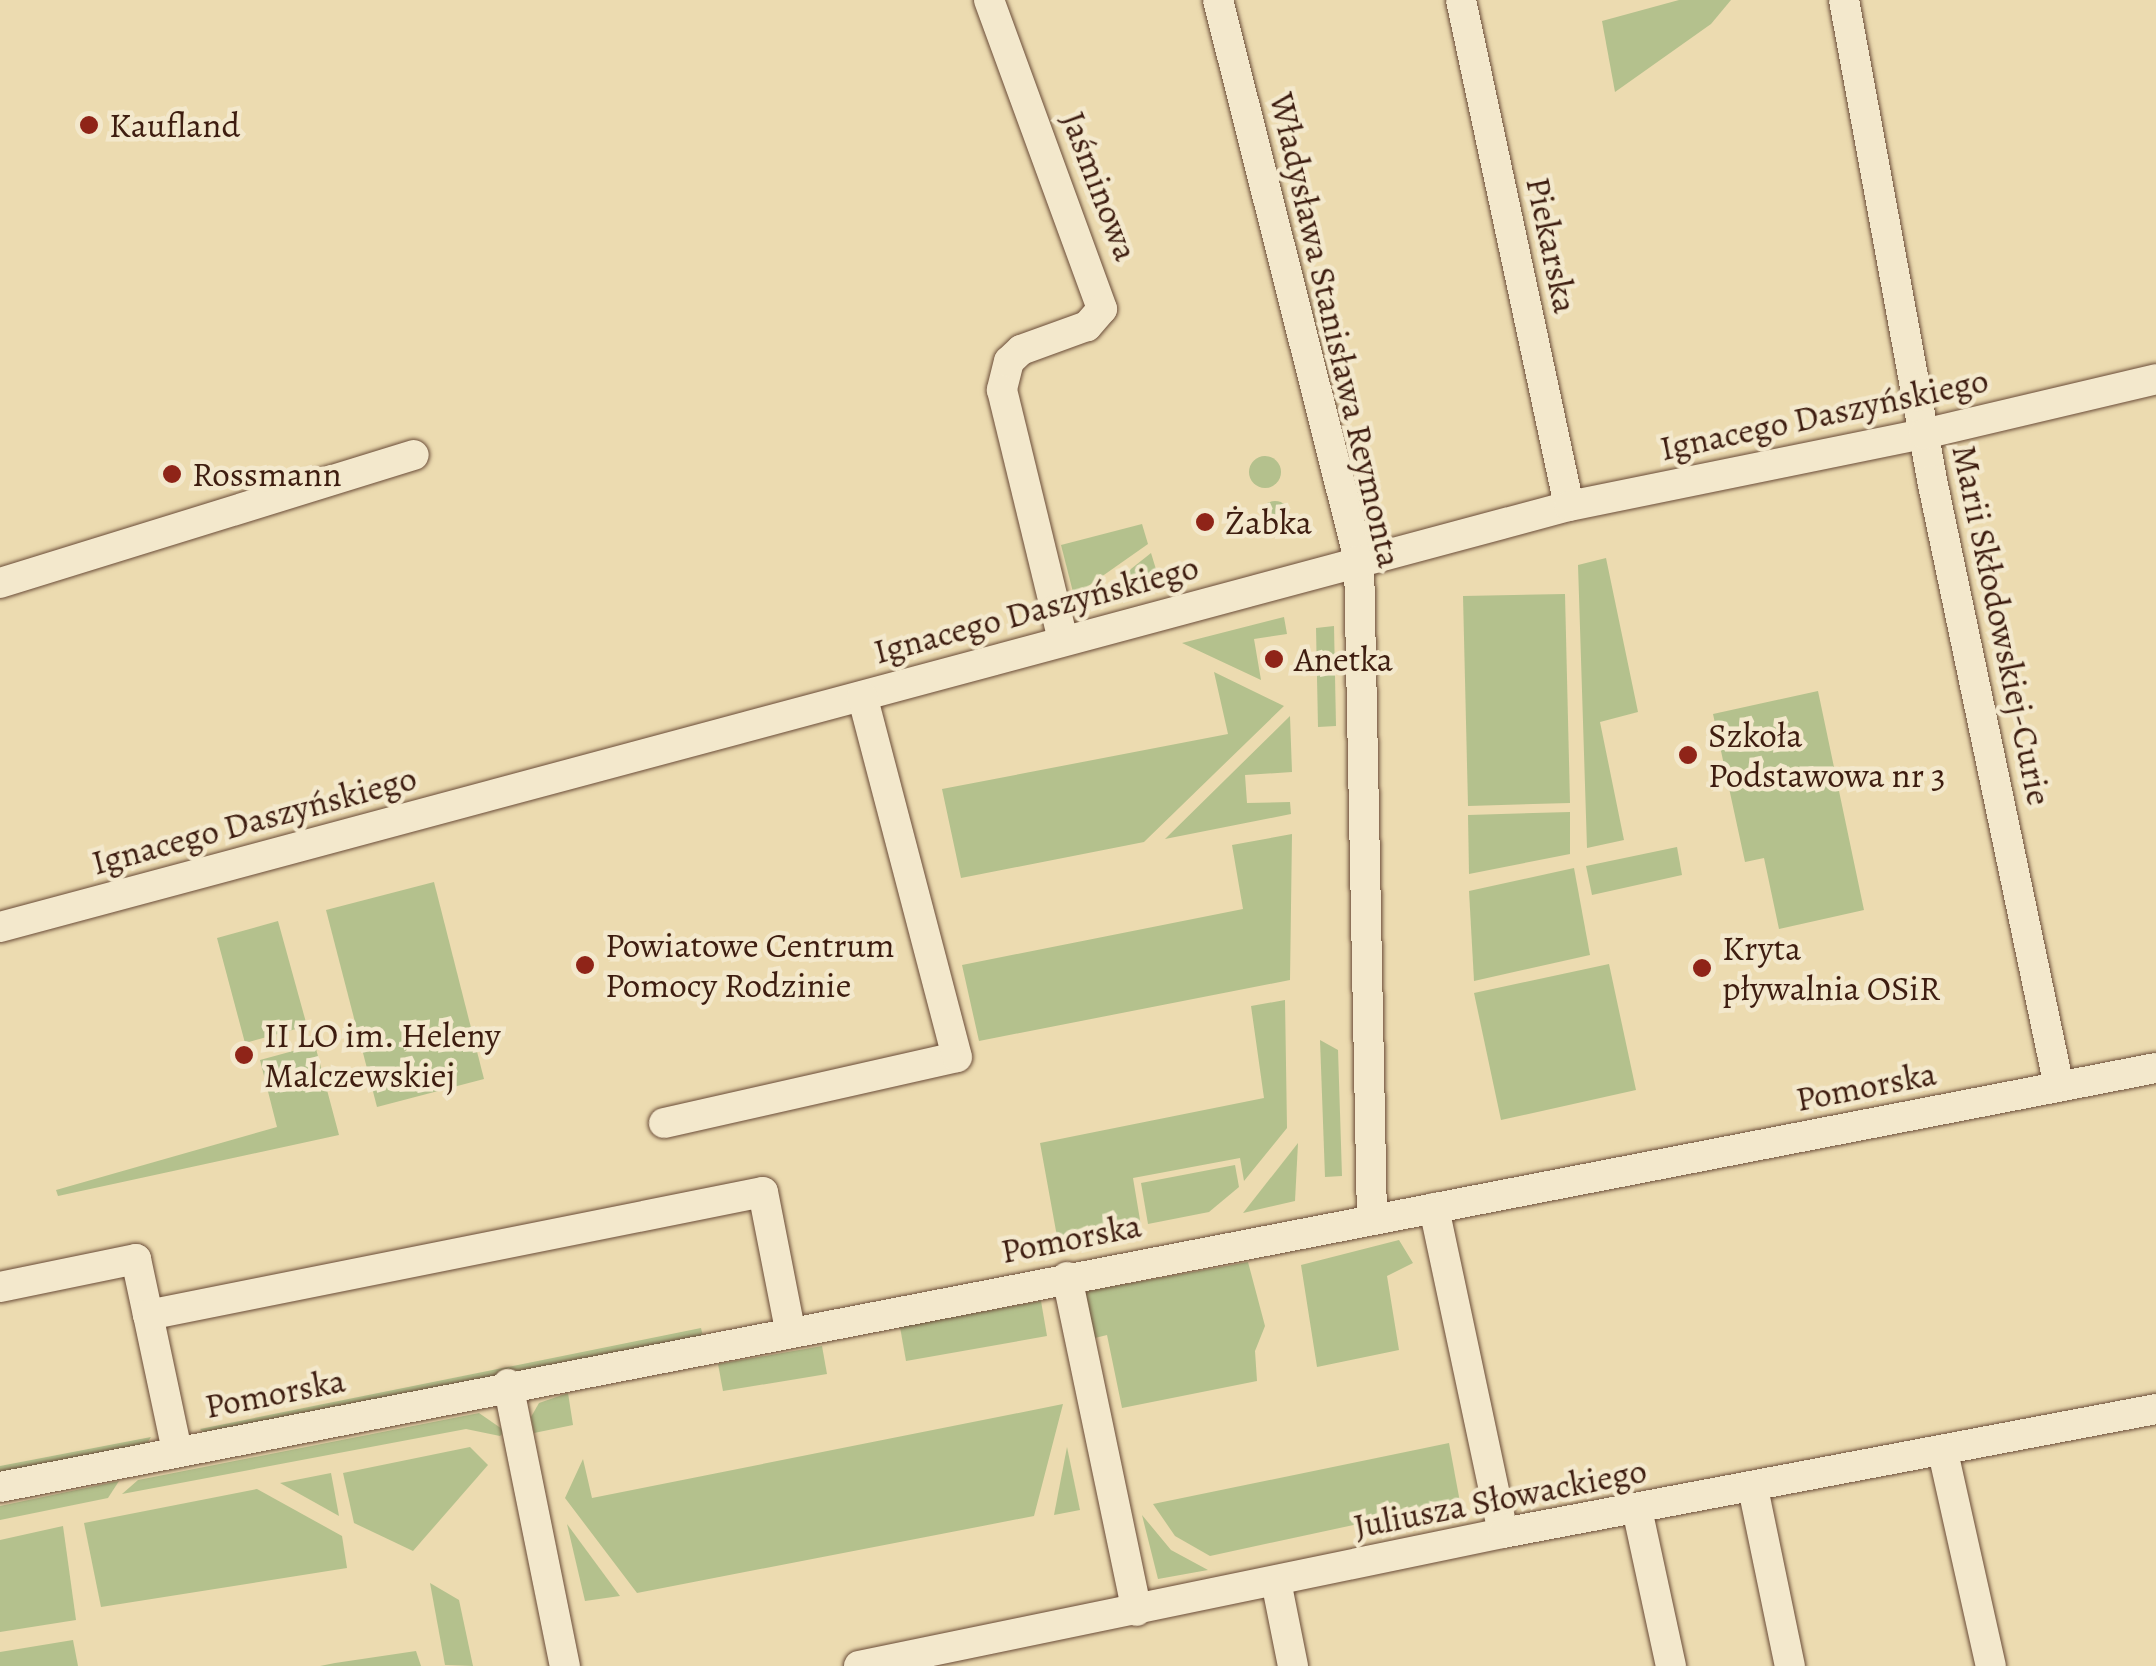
<!DOCTYPE html>
<html>
<head>
<meta charset="utf-8">
<style>
	body { margin:0 }
	#map { position:relative; width:2156px; height:1666px; overflow:hidden; background:#ecdbb0; font-family:Alegreya,serif }
	div>[style] { position:absolute }
	[style*='--x'] { left:calc(var(--x)*1px); top:calc(var(--y)*1px); width:calc(var(--w)*1px); rotate:calc(var(--a)*1deg) }
	.green>* { inset:0; background:#b4c18d }
	.round { border-radius:50% }
	.roads { filter:drop-shadow(0 0 2px #6a4c38) drop-shadow(0 0 2px #6a4c38) }
	.minor>* { height:30px; margin:-15px; padding:0 15px; transform-origin:15px; border-radius:15px; background:#f3e8cc }
	.dots>* { width:28px; height:28px; translate:-50% -50%; box-sizing:border-box; border:5px solid #f3e8cc; border-radius:50% }
	span { translate:-50% -50%; white-space:nowrap; text-align:center; line-height:1.15; -webkit-text-stroke:9px #f3e8cc; paint-order:stroke }
	.poi-label { font-size:35px; color:#3e1d10 }
	.left { translate:0 -50%; text-align:left }
	.street-label { font-size:35px; color:#3e1d10 }
</style>
</head>
<body>
<div id="map">
	<div class="green">
		<i style="clip-path:polygon(1679px 0,1731px 0,1711px 24px,1615px 92px,1602px 21px)"></i>
		<i class="round" style="left:1249px;top:456px;width:32px;height:32px"></i>
		<i class="round" style="left:1260px;top:501px;width:30px;height:30px"></i>
		<i style="clip-path:polygon(1142px 524px,1148px 544px,1074px 596px,1061px 545px)"></i>
		<i style="clip-path:polygon(1151px 553px,1159px 579px,1097px 596px)"></i>
		<i style="clip-path:polygon(1606px 558px,1638px 712px,1600px 722px,1624px 840px,1587px 848px,1578px 565px)"></i>
		<i style="clip-path:polygon(1565px 594px,1570px 803px,1468px 806px,1463px 596px)"></i>
		<i style="clip-path:polygon(1284px 617px,1287px 634px,1254px 639px,1261px 680px,1182px 643px)"></i>
		<i style="clip-path:polygon(1334px 626px,1336px 726px,1318px 727px,1316px 628px)"></i>
		<i style="clip-path:polygon(1214px 672px,1284px 706px,1144px 842px,961px 878px,942px 789px,1228px 734px)"></i>
		<i style="clip-path:polygon(1818px 691px,1864px 910px,1779px 929px,1764px 858px,1745px 862px,1713px 714px)"></i>
		<i style="clip-path:polygon(1290px 716px,1292px 772px,1245px 775px,1247px 803px,1290px 802px,1291px 814px,1165px 839px)"></i>
		<i style="clip-path:polygon(1570px 812px,1570px 854px,1469px 874px,1468px 815px)"></i>
		<i style="clip-path:polygon(1292px 834px,1290px 980px,979px 1041px,962px 965px,1243px 909px,1232px 845px)"></i>
		<i style="clip-path:polygon(1677px 847px,1682px 875px,1592px 895px,1586px 866px)"></i>
		<i style="clip-path:polygon(1574px 868px,1590px 955px,1474px 981px,1469px 891px)"></i>
		<i style="clip-path:polygon(434px 882px,484px 1079px,377px 1107px,326px 910px)"></i>
		<i style="clip-path:polygon(278px 921px,307px 1026px,245px 1043px,217px 938px)"></i>
		<i style="clip-path:polygon(1609px 964px,1636px 1090px,1501px 1120px,1474px 993px)"></i>
		<i style="clip-path:polygon(1285px 1000px,1287px 1128px,1244px 1181px,1240px 1158px,1133px 1178px,1141px 1226px,1058px 1242px,1040px 1143px,1264px 1098px,1251px 1006px)"></i>
		<i style="clip-path:polygon(1320px 1040px,1338px 1050px,1342px 1176px,1325px 1177px)"></i>
		<i style="clip-path:polygon(315px 1045px,339px 1135px,58px 1196px,56px 1190px,277px 1127px,260px 1060px)"></i>
		<i style="clip-path:polygon(1298px 1143px,1295px 1201px,1243px 1213px)"></i>
		<i style="clip-path:polygon(1235px 1165px,1239px 1187px,1209px 1212px,1148px 1224px,1141px 1183px)"></i>
		<i style="clip-path:polygon(1399px 1240px,1413px 1263px,1387px 1276px,1399px 1350px,1317px 1367px,1301px 1265px)"></i>
		<i style="clip-path:polygon(1248px 1262px,1265px 1326px,1255px 1351px,1257px 1381px,1122px 1408px,1107px 1335px,1091px 1339px,1083px 1292px)"></i>
		<i style="clip-path:polygon(1041px 1301px,1047px 1336px,906px 1361px,900px 1327px)"></i>
		<i style="clip-path:polygon(701px 1328px,703px 1336px,206px 1435px,200px 1429px)"></i>
		<i style="clip-path:polygon(822px 1346px,827px 1374px,723px 1391px,718px 1364px)"></i>
		<i style="clip-path:polygon(568px 1393px,573px 1425px,534px 1433px,531px 1417px,539px 1403px)"></i>
		<i style="clip-path:polygon(1063px 1404px,1034px 1516px,637px 1593px,565px 1498px,583px 1459px,592px 1498px)"></i>
		<i style="clip-path:polygon(479px 1413px,505px 1431px,500px 1436px,466px 1429px,122px 1494px,138px 1480px)"></i>
		<i style="clip-path:polygon(151px 1437px,146px 1445px,0 1474px,0 1466px)"></i>
		<i style="clip-path:polygon(1449px 1443px,1460px 1502px,1210px 1556px,1175px 1536px,1153px 1504px)"></i>
		<i style="clip-path:polygon(470px 1447px,488px 1465px,413px 1551px,354px 1523px,343px 1473px)"></i>
		<i style="clip-path:polygon(1067px 1447px,1080px 1510px,1054px 1515px)"></i>
		<i style="clip-path:polygon(331px 1473px,339px 1516px,280px 1483px)"></i>
		<i style="clip-path:polygon(119px 1481px,108px 1498px,0 1520px,0 1506px)"></i>
		<i style="clip-path:polygon(257px 1489px,342px 1536px,347px 1568px,101px 1607px,84px 1523px)"></i>
		<i style="clip-path:polygon(1142px 1515px,1171px 1550px,1208px 1570px,1158px 1579px)"></i>
		<i style="clip-path:polygon(567px 1524px,620px 1596px,585px 1601px)"></i>
		<i style="clip-path:polygon(63px 1526px,76px 1620px,0 1632px,0 1540px)"></i>
		<i style="clip-path:polygon(430px 1583px,459px 1600px,473px 1666px,445px 1665px)"></i>
		<i style="clip-path:polygon(73px 1640px,78px 1666px,0 1666px,0 1652px)"></i>
		<i style="clip-path:polygon(416px 1651px,421px 1666px,320px 1666px,335px 1663px)"></i>
	</div>
	<div class="roads">
		<div class="minor">
			<i style="--x:989;--y:0;--w:329;--a:69.9"></i>
			<i style="--x:1102;--y:309;--w:23;--a:131"></i>
			<i style="--x:1087;--y:326;--w:70;--a:160"></i>
			<i style="--x:1021;--y:350;--w:16;--a:137"></i>
			<i style="--x:1009;--y:361;--w:30;--a:104"></i>
			<i style="--x:1002;--y:390;--w:257;--a:76.3"></i>
			<i style="--x:1218;--y:0;--w:577;--a:75.87"></i>
			<i style="--x:1359;--y:560;--w:659;--a:88.87"></i>
			<i style="--x:1461;--y:0;--w:517;--a:77.95"></i>
			<i style="--x:1844;--y:0;--w:488;--a:79.6"></i>
			<i style="--x:1932;--y:480;--w:620;--a:78.18"></i>
			<i style="--x:0;--y:583;--w:433;--a:-17.2"></i>
			<i style="--x:0;--y:927;--w:1625;--a:-15.02"></i>
			<i style="--x:1569;--y:506;--w:362;--a:-11.5"></i>
			<i style="--x:1924;--y:434;--w:238;--a:-13.3"></i>
			<i style="--x:664;--y:1123;--w:300;--a:-12.7"></i>
			<i style="--x:957;--y:1057;--w:373;--a:-104.7"></i>
			<i style="--x:1434;--y:1208;--w:332;--a:78"></i>
			<i style="--x:1067;--y:1277;--w:341;--a:78.2"></i>
			<i style="--x:0;--y:1287;--w:139;--a:-11.6"></i>
			<i style="--x:136;--y:1259;--w:57;--a:77.9"></i>
			<i style="--x:508;--y:1384;--w:288;--a:78.6"></i>
			<i style="--x:177;--y:1451;--w:139;--a:-102"></i>
			<i style="--x:148;--y:1315;--w:627;--a:-11.31"></i>
			<i style="--x:763;--y:1192;--w:141;--a:78.9"></i>
			<i style="--x:1943;--y:1452;--w:219;--a:77.4"></i>
			<i style="--x:0;--y:1487;--w:2196;--a:-11"></i>
			<i style="--x:1753;--y:1488;--w:182;--a:78.3"></i>
			<i style="--x:1637;--y:1509;--w:161;--a:77.8"></i>
			<i style="--x:1276;--y:1581;--w:87;--a:78.7"></i>
			<i style="--x:859;--y:1666;--w:658;--a:-11.67"></i>
			<i style="--x:1503;--y:1533;--w:665;--a:-10.75"></i>
		</div>
	</div>
	<div class="dots">
		<i style="left:89px;top:125px;background:#8f2418"></i>
		<i style="left:172px;top:474px;background:#8f2418"></i>
		<i style="left:1205px;top:522px;background:#8f2418"></i>
		<i style="left:1274px;top:659px;background:#8f2418"></i>
		<i style="left:1688px;top:755px;background:#8f2418"></i>
		<i style="left:585px;top:965px;background:#8f2418"></i>
		<i style="left:1702px;top:968px;background:#8f2418"></i>
		<i style="left:244px;top:1055px;background:#8f2418"></i>
	</div>
	<div class="poi-label">
		<span class="left" style="left:109px;top:125px">Kaufland</span>
		<span class="left" style="left:192px;top:474px">Rossmann</span>
		<span class="left" style="left:1225px;top:522px">Żabka</span>
		<span class="left" style="left:1294px;top:659px">Anetka</span>
		<span class="left" style="left:1708px;top:755px">Szkoła<br>Podstawowa nr 3</span>
		<span class="left" style="left:605px;top:965px">Powiatowe Centrum<br>Pomocy Rodzinie</span>
		<span class="left" style="left:1722px;top:968px">Kryta<br>pływalnia OSiR</span>
		<span class="left" style="left:264px;top:1055px">II LO im. Heleny<br>Malczewskiej</span>
	</div>
	<div class="street-label">
		<span style="left:1100px;top:186px;rotate:69deg">Jaśminowa</span>
		<span style="left:1552px;top:245px;rotate:78deg">Piekarska</span>
		<span style="left:1336px;top:330px;rotate:77deg">Władysława Stanisława Reymonta</span>
		<span style="left:1824px;top:414px;rotate:-12deg">Ignacego Daszyńskiego</span>
		<span style="left:1036px;top:609px;rotate:-15deg">Ignacego Daszyńskiego</span>
		<span style="left:2002px;top:625px;rotate:78deg">Marii Skłodowskiej-Curie</span>
		<span style="left:254px;top:820px;rotate:-15deg">Ignacego Daszyńskiego</span>
		<span style="left:1866px;top:1086px;rotate:-11deg">Pomorska</span>
		<span style="left:1071px;top:1238px;rotate:-11deg">Pomorska</span>
		<span style="left:275px;top:1393px;rotate:-11deg">Pomorska</span>
		<span style="left:1500px;top:1498px;rotate:-11deg">Juliusza Słowackiego</span>
	</div>
</div>
</body>
</html>
